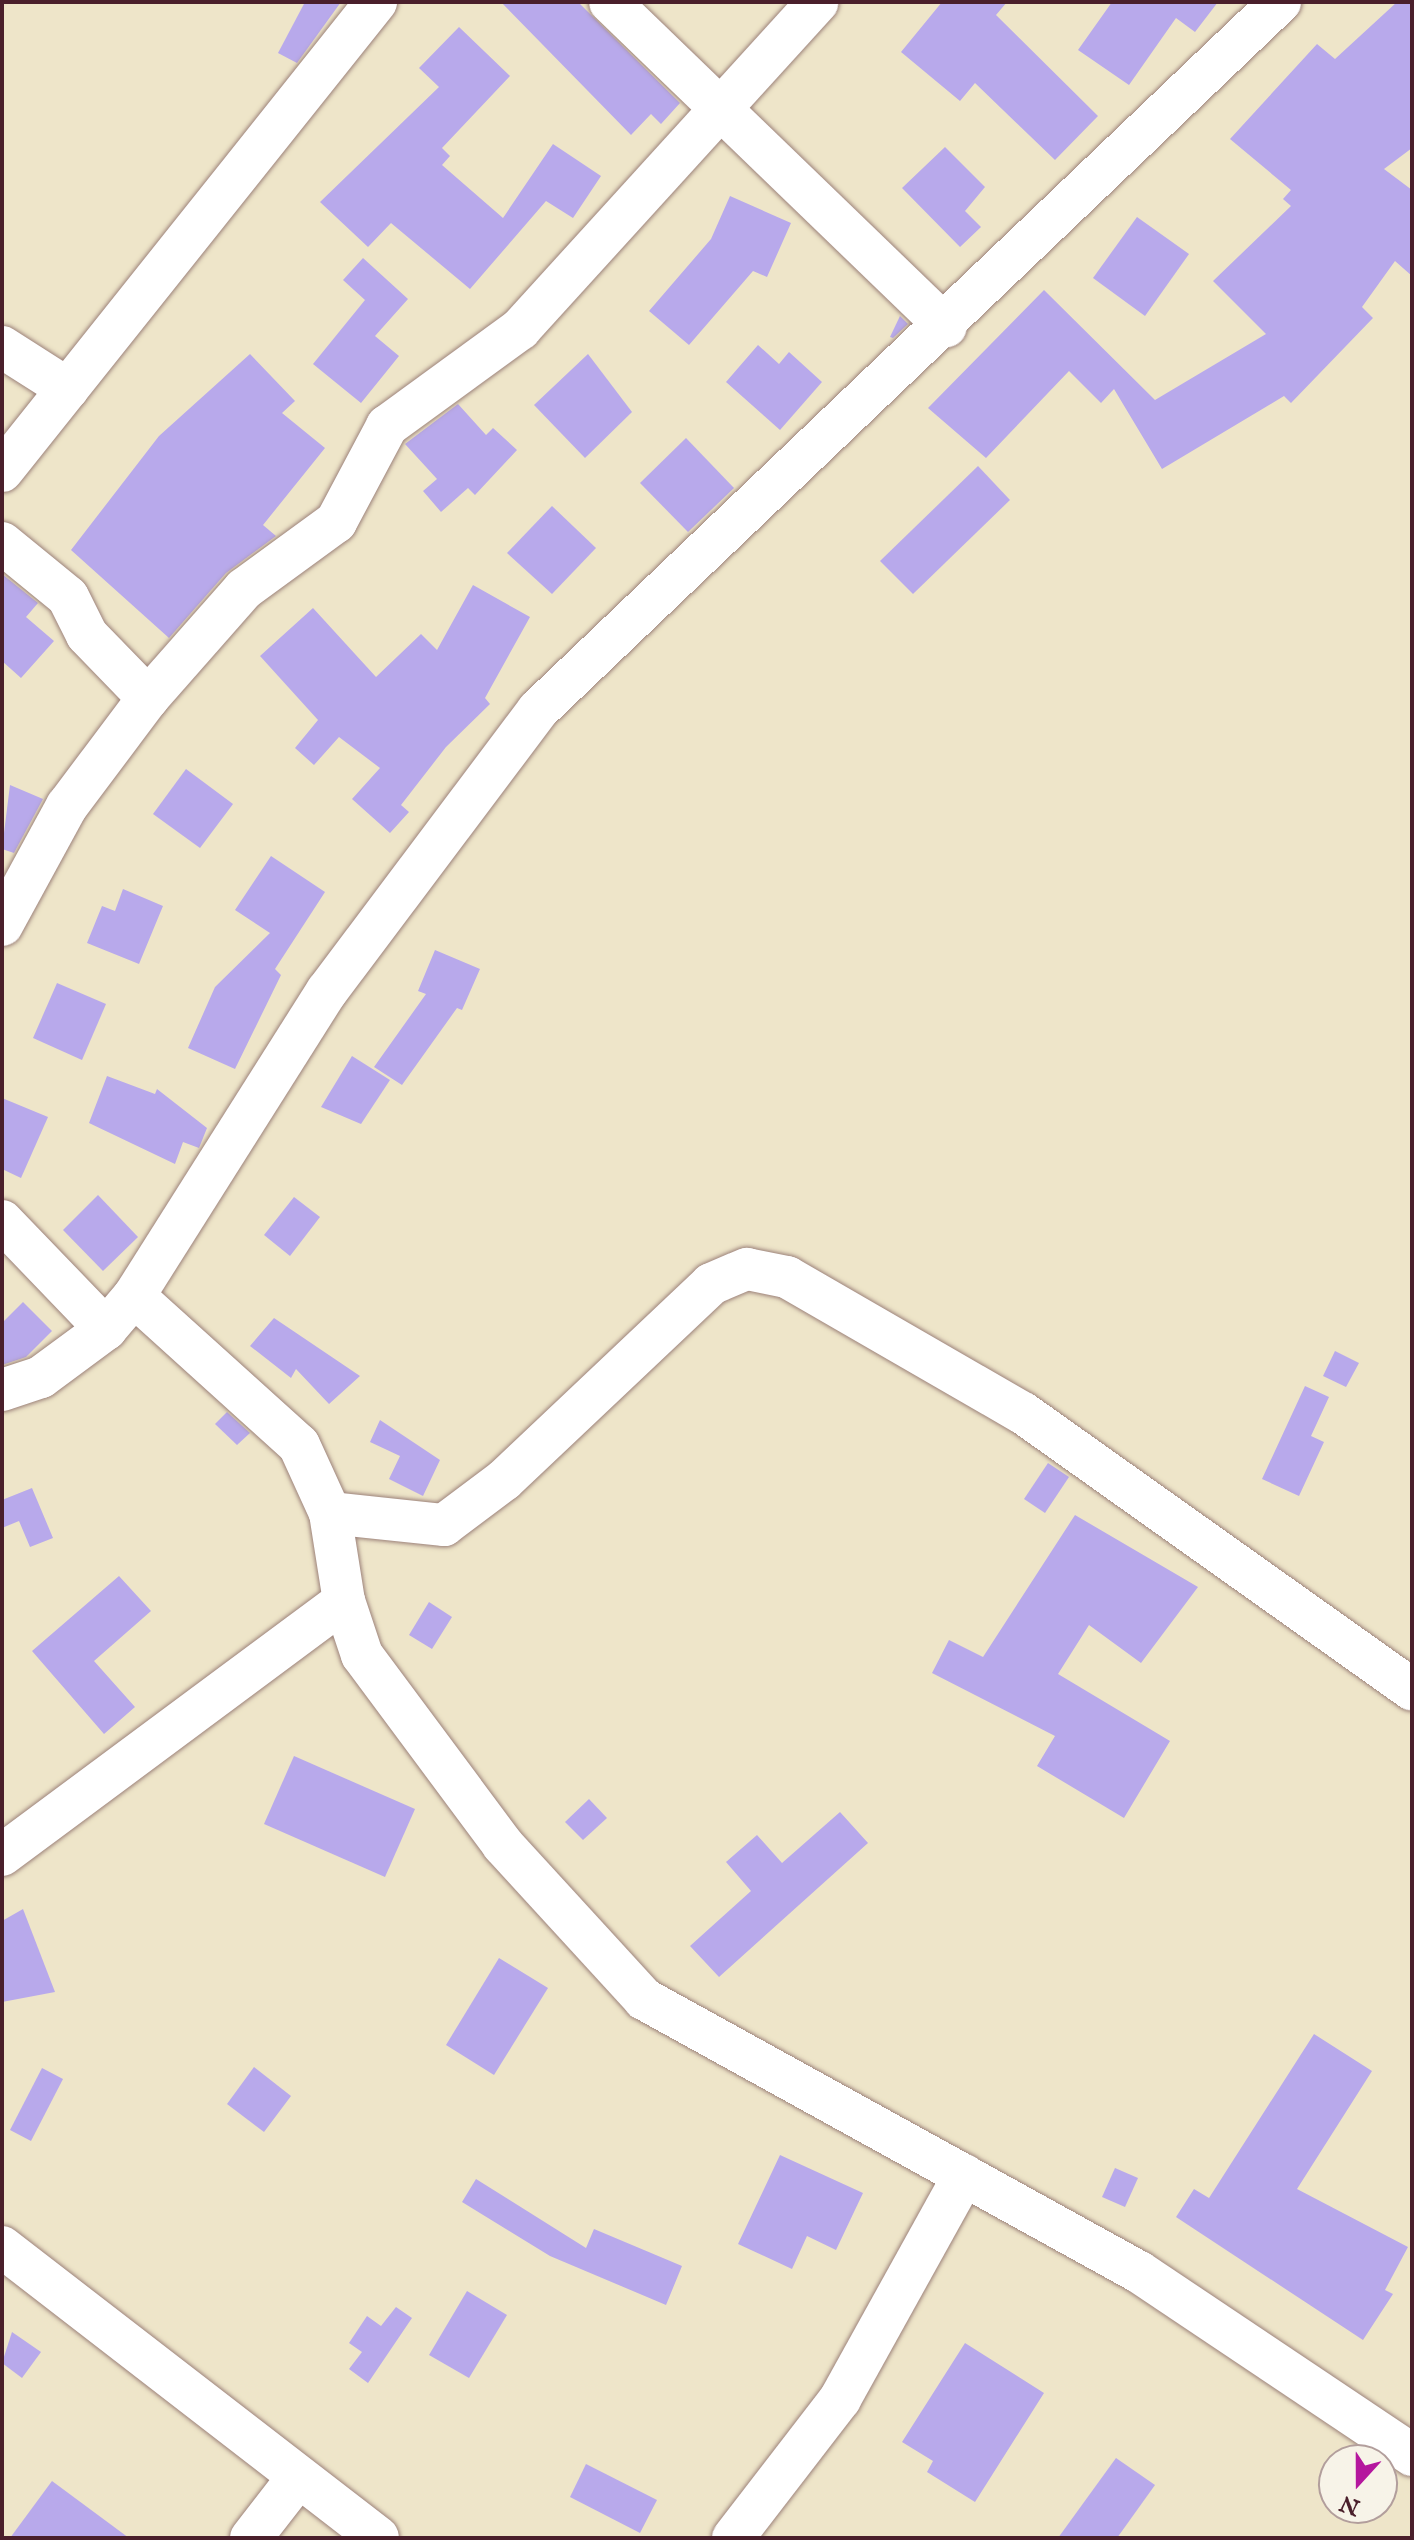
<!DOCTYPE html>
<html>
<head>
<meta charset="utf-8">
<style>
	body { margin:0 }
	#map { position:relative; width:1414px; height:2540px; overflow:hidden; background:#eee5c9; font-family:"IM FELL English",serif }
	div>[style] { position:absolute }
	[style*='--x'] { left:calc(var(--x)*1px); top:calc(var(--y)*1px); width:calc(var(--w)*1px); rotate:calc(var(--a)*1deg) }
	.building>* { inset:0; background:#b8a9eb }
	.roads { filter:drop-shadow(0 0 2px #9c827a) drop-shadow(0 0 2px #9c827a) }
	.minor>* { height:42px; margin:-21px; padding:0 21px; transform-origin:21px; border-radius:21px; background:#fff }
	span { translate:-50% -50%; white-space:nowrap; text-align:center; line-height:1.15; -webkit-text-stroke:8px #f7f3e8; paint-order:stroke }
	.frame { position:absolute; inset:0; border:4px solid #4a1f2b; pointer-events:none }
	.north { position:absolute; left:1318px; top:2444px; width:80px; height:80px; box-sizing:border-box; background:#f7f3e8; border:2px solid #b29e9c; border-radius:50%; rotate:201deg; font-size:22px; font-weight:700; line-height:32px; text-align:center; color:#4a1f2b }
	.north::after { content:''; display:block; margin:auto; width:28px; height:36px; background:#b5179e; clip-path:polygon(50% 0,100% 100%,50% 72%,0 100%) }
</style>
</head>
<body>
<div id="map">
	<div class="building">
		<i style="clip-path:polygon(305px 2px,341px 2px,297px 63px,278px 53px)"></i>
		<i style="clip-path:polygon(501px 2px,578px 2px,680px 103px,661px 124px,651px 114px,631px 135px)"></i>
		<i style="clip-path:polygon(942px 2px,1007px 2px,996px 15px,1098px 116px,1055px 160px,975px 83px,960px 101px,901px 52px)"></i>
		<i style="clip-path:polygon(1112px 2px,1218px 2px,1195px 32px,1176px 18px,1129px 85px,1078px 50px)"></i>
		<i style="clip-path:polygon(1397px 2px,1412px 2px,1412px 148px,1384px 169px,1412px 190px,1412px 276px,1395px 261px,1362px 307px,1373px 318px,1291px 403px,1284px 396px,1162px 469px,1114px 389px,1101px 403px,1069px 371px,986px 458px,928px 408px,1044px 290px,1155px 400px,1266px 334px,1213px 281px,1291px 206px,1283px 199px,1291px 190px,1230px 139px,1317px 44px,1335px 59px)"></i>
		<i style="clip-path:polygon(459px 27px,510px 76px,442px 148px,450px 156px,442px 165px,503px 218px,553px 144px,601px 176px,573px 218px,546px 201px,470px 289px,391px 223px,368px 247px,320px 202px,439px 87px,419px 68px)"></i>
		<i style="clip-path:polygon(945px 147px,985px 187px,965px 211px,981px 227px,960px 247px,902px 188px)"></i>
		<i style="clip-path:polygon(730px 196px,791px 223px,767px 277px,753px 271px,689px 345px,649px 311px,711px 239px)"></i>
		<i style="clip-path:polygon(1137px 217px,1189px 254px,1145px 316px,1093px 278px)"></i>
		<i style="clip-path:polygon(363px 258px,408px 299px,375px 336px,399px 356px,361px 403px,313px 364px,365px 300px,343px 280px)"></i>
		<i style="clip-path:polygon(900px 316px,908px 324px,893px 338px,890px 337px)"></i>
		<i style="clip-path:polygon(758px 345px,779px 364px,789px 352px,822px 382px,780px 430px,726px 382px)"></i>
		<i style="clip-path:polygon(250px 354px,295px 401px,282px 413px,325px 448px,263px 525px,276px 536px,226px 573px,169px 638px,71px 550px,159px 436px)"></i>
		<i style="clip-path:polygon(588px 354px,632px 412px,585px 458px,534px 405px)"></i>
		<i style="clip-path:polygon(458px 404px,486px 435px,493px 428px,517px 450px,475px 495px,468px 488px,441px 512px,423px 491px,437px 479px,405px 444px)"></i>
		<i style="clip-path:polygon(686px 438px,734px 488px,688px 532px,640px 483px)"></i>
		<i style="clip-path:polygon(978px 466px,1010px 500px,913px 594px,880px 561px)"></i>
		<i style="clip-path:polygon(552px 506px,596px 548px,552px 594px,507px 553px)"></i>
		<i style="clip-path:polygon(2px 574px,38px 603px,26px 617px,54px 641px,21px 678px,2px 661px)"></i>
		<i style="clip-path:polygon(473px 585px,530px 617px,485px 698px,490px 704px,446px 747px,401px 805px,409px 812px,390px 833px,352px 799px,380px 768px,339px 737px,314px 765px,295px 748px,318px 720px,260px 656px,313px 608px,376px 677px,421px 634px,437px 650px)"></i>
		<i style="clip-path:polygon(186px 769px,233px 804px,200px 848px,153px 814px)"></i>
		<i style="clip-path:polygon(10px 785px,43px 799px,14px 853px,2px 849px)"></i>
		<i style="clip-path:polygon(271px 856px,325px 892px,275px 969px,281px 975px,235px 1069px,188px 1048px,215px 987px,270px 933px,235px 910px)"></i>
		<i style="clip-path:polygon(123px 889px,163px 906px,139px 964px,87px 943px,102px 906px,115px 911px)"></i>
		<i style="clip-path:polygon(435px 950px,480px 969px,462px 1010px,457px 1008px,402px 1085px,374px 1067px,426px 994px,418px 991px)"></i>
		<i style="clip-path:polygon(57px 983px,106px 1004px,82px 1060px,33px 1038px)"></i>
		<i style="clip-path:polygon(352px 1056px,390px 1080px,361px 1124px,321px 1107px)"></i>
		<i style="clip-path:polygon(107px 1076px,155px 1094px,157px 1089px,207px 1128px,199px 1148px,183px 1142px,175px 1164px,89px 1123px)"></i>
		<i style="clip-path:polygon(2px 1098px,48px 1117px,21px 1178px,2px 1169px)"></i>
		<i style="clip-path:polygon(98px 1195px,138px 1237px,103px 1271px,63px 1230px)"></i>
		<i style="clip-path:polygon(294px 1197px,320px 1217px,290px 1256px,264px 1235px)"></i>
		<i style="clip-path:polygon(23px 1302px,52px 1331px,26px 1357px,2px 1365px,2px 1323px)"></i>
		<i style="clip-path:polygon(274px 1318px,360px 1376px,329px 1404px,296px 1369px,291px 1378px,250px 1346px)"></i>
		<i style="clip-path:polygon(1335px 1351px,1359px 1363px,1346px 1387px,1323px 1376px)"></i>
		<i style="clip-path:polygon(1305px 1386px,1329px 1397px,1311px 1436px,1324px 1442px,1299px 1496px,1262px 1479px)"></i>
		<i style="clip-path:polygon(227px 1412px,250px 1433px,237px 1445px,215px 1424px)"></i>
		<i style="clip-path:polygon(380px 1420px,440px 1460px,423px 1496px,389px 1479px,400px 1456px,370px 1442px)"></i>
		<i style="clip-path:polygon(1048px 1463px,1069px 1477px,1045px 1513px,1024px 1499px)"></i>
		<i style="clip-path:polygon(32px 1488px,53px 1538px,30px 1547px,19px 1521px,2px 1528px,2px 1500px)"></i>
		<i style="clip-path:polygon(1075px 1515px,1198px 1587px,1141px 1663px,1089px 1625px,1058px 1674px,1170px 1741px,1124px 1818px,1037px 1766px,1055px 1736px,932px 1673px,949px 1640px,983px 1657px)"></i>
		<i style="clip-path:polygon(119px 1576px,151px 1611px,94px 1661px,135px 1707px,104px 1734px,32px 1651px)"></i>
		<i style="clip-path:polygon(429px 1602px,452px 1617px,432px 1649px,409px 1635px)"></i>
		<i style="clip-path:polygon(294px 1756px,415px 1809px,385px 1877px,264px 1824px)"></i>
		<i style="clip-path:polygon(589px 1799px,607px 1818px,583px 1840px,565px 1822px)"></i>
		<i style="clip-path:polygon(840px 1812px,868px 1843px,719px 1977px,690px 1946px,751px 1891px,726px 1862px,757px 1835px,782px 1863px)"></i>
		<i style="clip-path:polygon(23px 1909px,55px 1992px,2px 2002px,2px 1921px)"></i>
		<i style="clip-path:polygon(499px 1958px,548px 1988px,494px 2075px,446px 2045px)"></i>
		<i style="clip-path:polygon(1314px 2034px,1372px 2071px,1297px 2189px,1408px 2247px,1385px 2290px,1393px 2294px,1363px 2340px,1176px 2217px,1194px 2189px,1209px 2198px)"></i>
		<i style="clip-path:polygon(254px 2067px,291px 2096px,264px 2132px,227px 2104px)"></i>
		<i style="clip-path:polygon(42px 2068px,63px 2079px,31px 2141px,10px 2130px)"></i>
		<i style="clip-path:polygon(780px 2155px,863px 2193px,836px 2250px,807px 2236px,792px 2269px,738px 2244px)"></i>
		<i style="clip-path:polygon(1115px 2168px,1138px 2178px,1125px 2207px,1102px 2197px)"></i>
		<i style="clip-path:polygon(476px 2179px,586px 2248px,594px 2229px,682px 2266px,666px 2305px,550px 2256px,462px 2202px)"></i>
		<i style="clip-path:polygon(467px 2291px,507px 2315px,469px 2378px,429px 2355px)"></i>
		<i style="clip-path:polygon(396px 2307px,412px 2318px,368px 2383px,349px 2369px,362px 2352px,349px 2343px,367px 2316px,381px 2326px)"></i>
		<i style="clip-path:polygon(12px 2332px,41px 2352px,22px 2378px,2px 2363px)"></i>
		<i style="clip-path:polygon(965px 2343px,1044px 2393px,975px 2502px,927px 2472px,933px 2461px,902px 2442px)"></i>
		<i style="clip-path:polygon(1116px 2458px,1155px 2485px,1117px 2538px,1058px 2538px)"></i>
		<i style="clip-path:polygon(586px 2464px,657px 2500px,640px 2533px,570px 2497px)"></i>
		<i style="clip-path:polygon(52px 2481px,129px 2538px,10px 2538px)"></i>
	</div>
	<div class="roads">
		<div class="minor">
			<i style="--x:610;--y:2;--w:467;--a:44"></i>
			<i style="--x:2;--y:347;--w:78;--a:32.5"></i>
			<i style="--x:2;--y:471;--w:600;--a:-51.43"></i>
			<i style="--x:2;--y:543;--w:85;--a:39.3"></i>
			<i style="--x:68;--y:597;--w:42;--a:63.4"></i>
			<i style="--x:87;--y:635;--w:88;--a:45.9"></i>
			<i style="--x:2;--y:925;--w:136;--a:-61.4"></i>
			<i style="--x:67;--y:806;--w:135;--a:-53.1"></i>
			<i style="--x:148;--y:698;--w:145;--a:-48.6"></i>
			<i style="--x:244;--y:589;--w:114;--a:-36.1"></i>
			<i style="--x:336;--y:522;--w:109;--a:-62"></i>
			<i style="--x:387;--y:426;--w:165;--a:-36.1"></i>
			<i style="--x:520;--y:329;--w:442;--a:-47.7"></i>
			<i style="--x:2;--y:1221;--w:150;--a:46.1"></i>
			<i style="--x:134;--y:1296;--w:222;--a:42.1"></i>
			<i style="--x:299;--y:1445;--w:75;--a:65.5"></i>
			<i style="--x:330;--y:1513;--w:89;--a:81"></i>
			<i style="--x:344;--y:1601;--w:57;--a:71.6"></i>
			<i style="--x:362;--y:1655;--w:237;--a:53.4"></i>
			<i style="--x:503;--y:1845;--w:209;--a:47.5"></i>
			<i style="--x:644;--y:1999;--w:565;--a:28.88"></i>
			<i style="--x:1139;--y:2272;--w:329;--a:33.8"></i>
			<i style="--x:2;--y:1390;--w:41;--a:-18.4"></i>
			<i style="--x:41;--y:1377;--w:81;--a:-36.4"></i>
			<i style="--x:106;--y:1329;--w:43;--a:-49.7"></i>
			<i style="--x:134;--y:1296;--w:361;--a:-57.7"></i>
			<i style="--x:327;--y:991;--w:351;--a:-53.1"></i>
			<i style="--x:538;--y:710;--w:1026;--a:-43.66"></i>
			<i style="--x:330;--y:1513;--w:115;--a:6"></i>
			<i style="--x:444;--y:1525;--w:75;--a:-36.9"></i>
			<i style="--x:504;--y:1480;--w:285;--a:-43.4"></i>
			<i style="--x:711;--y:1284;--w:39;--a:-23"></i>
			<i style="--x:747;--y:1269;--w:41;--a:11.3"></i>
			<i style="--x:787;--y:1277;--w:272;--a:30"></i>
			<i style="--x:1023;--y:1413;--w:477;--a:35.4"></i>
			<i style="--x:2;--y:1855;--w:426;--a:-36.6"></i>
			<i style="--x:2;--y:2247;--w:475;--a:37.7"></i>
			<i style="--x:251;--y:2538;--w:73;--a:-52.2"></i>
			<i style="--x:733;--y:2538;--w:175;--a:-52.4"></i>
			<i style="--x:840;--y:2399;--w:256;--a:-61"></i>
		</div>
	</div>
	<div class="frame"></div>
	<div class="north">N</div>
</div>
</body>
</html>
